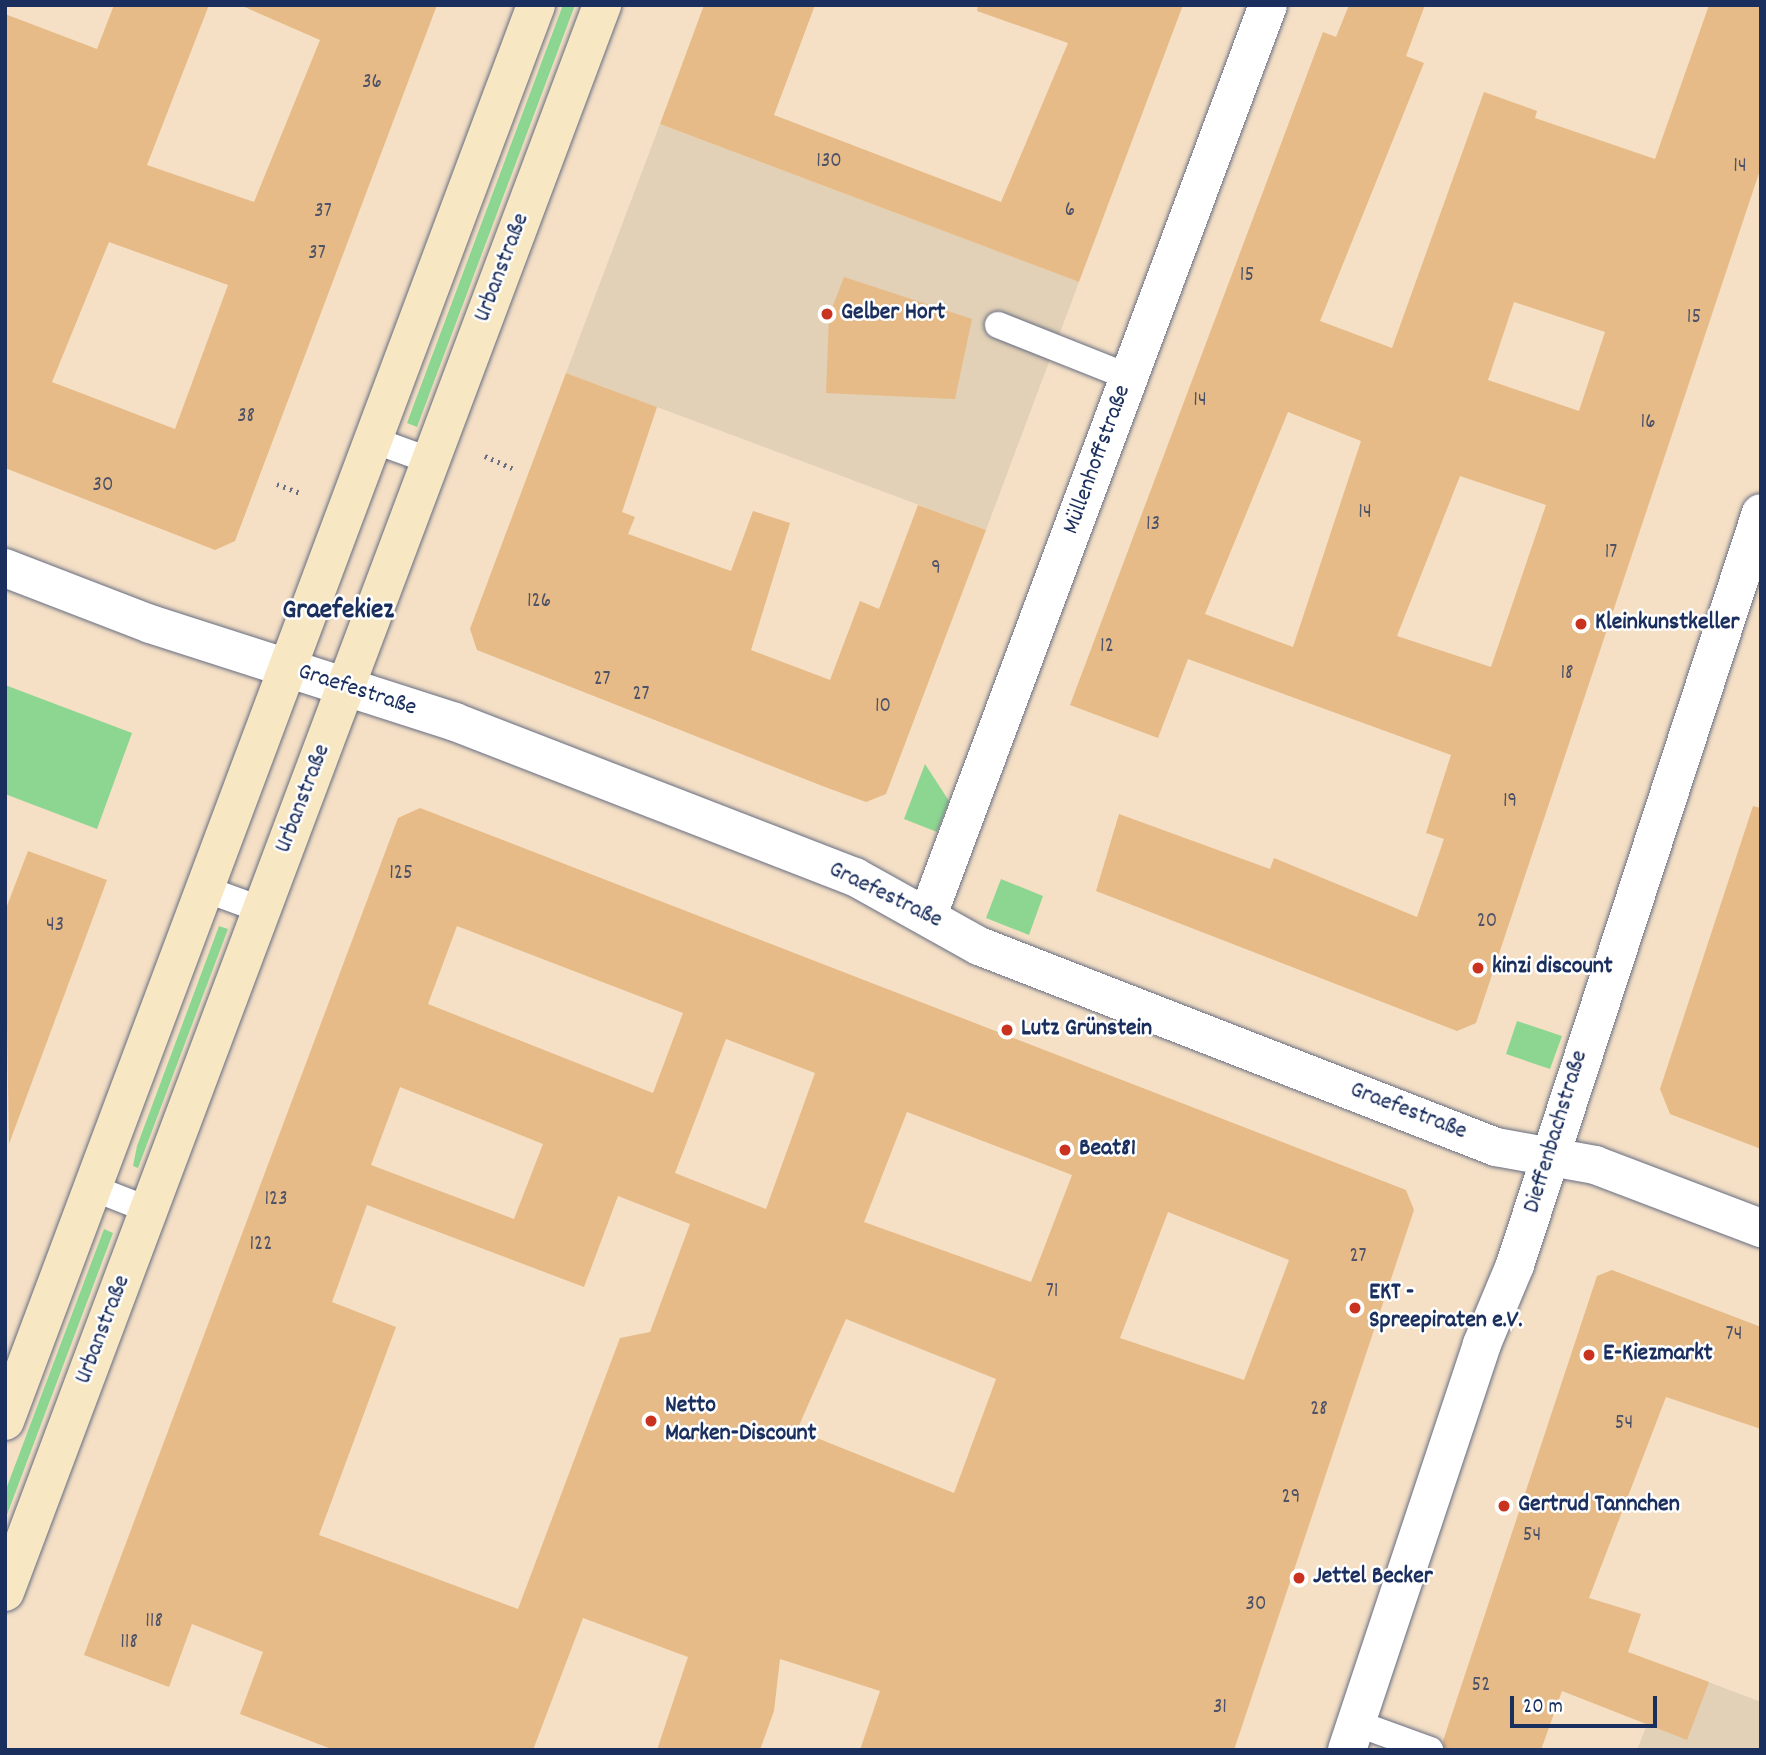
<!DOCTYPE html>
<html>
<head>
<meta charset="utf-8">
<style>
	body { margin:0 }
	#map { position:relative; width:1766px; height:1755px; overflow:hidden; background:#f5e0c5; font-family:Dekko,sans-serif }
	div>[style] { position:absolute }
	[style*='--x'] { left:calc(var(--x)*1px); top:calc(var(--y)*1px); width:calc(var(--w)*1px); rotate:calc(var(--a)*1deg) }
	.built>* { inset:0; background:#e2d1b6 }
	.green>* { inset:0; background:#8dd691 }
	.building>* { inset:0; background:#e6bb87 }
	.path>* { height:4.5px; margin-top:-2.25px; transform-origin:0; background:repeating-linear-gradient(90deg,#676d82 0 2px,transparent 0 7px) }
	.roads { filter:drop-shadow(0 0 2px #676d82) drop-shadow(0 0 2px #676d82) }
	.lane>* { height:26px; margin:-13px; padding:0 13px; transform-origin:13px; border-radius:13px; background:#fff }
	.street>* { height:38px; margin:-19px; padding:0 19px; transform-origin:19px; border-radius:19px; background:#fff }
	.secondary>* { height:38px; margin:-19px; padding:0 19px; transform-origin:19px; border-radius:19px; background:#f7e8c3 }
	.dots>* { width:19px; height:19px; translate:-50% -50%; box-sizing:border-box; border:4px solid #fff; border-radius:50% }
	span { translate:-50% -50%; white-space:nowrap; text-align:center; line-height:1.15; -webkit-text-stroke:5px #fff; paint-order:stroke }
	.number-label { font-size:21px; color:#4e5268 }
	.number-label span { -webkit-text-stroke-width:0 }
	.street-label { font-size:24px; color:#1b2f5e }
	.poi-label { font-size:24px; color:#1b2f5e; font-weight:700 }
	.left { translate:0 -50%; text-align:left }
	.quarter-label { font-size:28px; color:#1b2f5e; font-weight:700 }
	.frame { position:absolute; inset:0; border:7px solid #1b2f5e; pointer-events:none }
	.scale { position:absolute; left:1510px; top:1696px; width:147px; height:32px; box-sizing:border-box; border:4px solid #1b2f5e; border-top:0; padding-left:9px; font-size:21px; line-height:24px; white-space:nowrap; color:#1b2f5e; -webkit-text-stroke:5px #fff; paint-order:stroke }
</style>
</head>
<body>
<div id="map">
	<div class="built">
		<i style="clip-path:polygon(660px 124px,1079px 282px,986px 530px,566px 373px)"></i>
		<i style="clip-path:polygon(1669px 1667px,1761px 1702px,1761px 1750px,1637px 1750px)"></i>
	</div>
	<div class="green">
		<i style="clip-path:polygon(563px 5px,575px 5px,417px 427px,407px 423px)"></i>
		<i style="clip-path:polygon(5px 685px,132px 733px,97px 829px,5px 794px)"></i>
		<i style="clip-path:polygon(925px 764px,949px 801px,937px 832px,904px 819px)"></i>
		<i style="clip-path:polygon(1001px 879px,1043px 896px,1029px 935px,986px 918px)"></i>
		<i style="clip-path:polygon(219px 926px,228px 929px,138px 1168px,133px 1166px,137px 1146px)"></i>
		<i style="clip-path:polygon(1517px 1021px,1562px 1036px,1550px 1069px,1506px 1054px)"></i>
		<i style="clip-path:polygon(104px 1229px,113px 1233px,5px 1520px,5px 1492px)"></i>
	</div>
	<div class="building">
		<i style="clip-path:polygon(evenodd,114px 5px,209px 5px,147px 165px,254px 202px,320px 40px,240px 5px,437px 5px,235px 541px,215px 550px,5px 468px,5px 14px,97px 49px,114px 5px,109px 242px,228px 285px,175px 429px,52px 382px,109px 242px)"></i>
		<i style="clip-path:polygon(704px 5px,815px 5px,774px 115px,1001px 202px,1068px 43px,977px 11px,978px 5px,1183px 5px,1079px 282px,660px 124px)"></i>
		<i style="clip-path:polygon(evenodd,1349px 5px,1425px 5px,1406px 56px,1424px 63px,1320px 321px,1392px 348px,1484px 92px,1537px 111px,1535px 118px,1655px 159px,1709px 5px,1761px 5px,1761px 167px,1476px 1023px,1457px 1031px,1096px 891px,1119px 814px,1270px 869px,1274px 858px,1417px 917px,1444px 839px,1426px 833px,1451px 755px,1188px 659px,1158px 738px,1070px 705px,1323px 32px,1336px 37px,1349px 5px,1514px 302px,1605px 332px,1579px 411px,1488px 380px,1514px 302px,1349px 5px,1288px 412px,1361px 441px,1293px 647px,1205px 614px,1288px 412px,1349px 5px,1460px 476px,1546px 505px,1491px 667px,1397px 636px,1460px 476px)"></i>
		<i style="clip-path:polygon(844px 277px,972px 319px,955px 399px,826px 393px,829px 316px)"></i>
		<i style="clip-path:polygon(566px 373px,657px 407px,622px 512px,635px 517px,628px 534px,731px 571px,753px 511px,790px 523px,751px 650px,830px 680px,860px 601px,879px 609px,918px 505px,986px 530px,886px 794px,866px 802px,825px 787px,477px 650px,470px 629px)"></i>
		<i style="clip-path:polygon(1753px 806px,1761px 808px,1761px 1149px,1670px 1114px,1660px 1089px)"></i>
		<i style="clip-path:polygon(evenodd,420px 808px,1406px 1190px,1414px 1210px,1234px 1750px,860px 1750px,880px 1691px,780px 1659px,774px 1711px,760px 1750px,657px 1750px,688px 1657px,583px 1618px,533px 1750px,334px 1750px,240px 1714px,263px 1652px,192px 1624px,169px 1687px,84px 1655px,398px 818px,420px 808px,457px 926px,683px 1013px,653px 1093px,428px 1004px,457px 926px,420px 808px,726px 1039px,815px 1073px,766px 1209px,675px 1173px,726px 1039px,420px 808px,400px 1087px,543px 1144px,514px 1219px,371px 1165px,400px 1087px,420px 808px,907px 1112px,1072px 1175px,1031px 1282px,864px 1222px,907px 1112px,420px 808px,618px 1196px,690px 1224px,650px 1332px,620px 1338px,518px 1609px,319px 1535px,396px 1327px,332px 1302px,367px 1205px,584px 1287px,618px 1196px,420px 808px,1168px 1212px,1289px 1260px,1244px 1380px,1120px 1338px,1168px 1212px,420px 808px,846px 1319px,996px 1379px,954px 1493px,797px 1430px,846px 1319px)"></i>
		<i style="clip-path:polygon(28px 851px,107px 880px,9px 1144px,5px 911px)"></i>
		<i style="clip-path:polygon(1612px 1270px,1761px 1327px,1761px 1429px,1666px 1397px,1589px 1598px,1641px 1614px,1628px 1652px,1709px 1682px,1687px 1740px,1562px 1691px,1541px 1750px,1445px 1750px,1443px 1741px,1597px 1276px)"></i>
	</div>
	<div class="path">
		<i style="--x:485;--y:456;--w:30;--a:24"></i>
		<i style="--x:277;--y:484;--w:26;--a:21"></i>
	</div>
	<div class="roads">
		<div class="lane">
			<i style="--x:998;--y:325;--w:141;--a:21.7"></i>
			<i style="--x:373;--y:440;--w:62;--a:19.9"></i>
			<i style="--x:205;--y:889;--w:61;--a:20.2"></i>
			<i style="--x:93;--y:1188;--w:60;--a:21.4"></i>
			<i style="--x:1356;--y:1723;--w:79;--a:20"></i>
		</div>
		<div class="street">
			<i style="--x:5;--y:568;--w:155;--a:21.1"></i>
			<i style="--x:150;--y:624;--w:320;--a:17.8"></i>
			<i style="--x:455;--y:722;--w:429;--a:21.2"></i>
			<i style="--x:855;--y:877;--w:142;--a:29.1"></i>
			<i style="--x:979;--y:946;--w:555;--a:21.25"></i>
			<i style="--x:1496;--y:1147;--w:101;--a:10.3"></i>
			<i style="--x:1595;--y:1165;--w:178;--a:20.8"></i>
			<i style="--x:928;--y:915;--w:971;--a:-69.51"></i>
			<i style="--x:1347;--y:1750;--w:428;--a:-71.6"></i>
			<i style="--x:1482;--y:1344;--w:86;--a:-67.3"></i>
			<i style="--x:1515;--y:1265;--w:791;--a:-71.89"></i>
		</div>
		<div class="secondary">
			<i style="--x:5;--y:1421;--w:1512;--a:-69.44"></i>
			<i style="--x:5;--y:1592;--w:1696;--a:-69.38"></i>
		</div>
	</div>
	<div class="dots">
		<i style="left:827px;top:314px;background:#c8321e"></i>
		<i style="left:1581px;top:624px;background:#c8321e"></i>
		<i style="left:1478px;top:968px;background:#c8321e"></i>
		<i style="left:1007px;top:1030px;background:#c8321e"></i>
		<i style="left:1065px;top:1150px;background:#c8321e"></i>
		<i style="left:1355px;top:1308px;background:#c8321e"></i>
		<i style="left:1589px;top:1355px;background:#c8321e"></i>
		<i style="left:651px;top:1421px;background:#c8321e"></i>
		<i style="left:1504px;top:1506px;background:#c8321e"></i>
		<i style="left:1299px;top:1578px;background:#c8321e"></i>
	</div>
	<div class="number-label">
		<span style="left:372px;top:83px">36</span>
		<span style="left:829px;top:162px">130</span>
		<span style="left:1740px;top:167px">14</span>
		<span style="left:1070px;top:211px">6</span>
		<span style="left:323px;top:212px">37</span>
		<span style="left:317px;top:254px">37</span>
		<span style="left:1247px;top:276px">15</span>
		<span style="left:1694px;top:318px">15</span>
		<span style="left:1200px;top:401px">14</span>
		<span style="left:246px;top:417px">38</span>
		<span style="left:1648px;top:423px">16</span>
		<span style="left:103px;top:486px">30</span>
		<span style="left:1365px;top:513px">14</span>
		<span style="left:1153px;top:525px">13</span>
		<span style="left:1611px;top:553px">17</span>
		<span style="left:936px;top:569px">9</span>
		<span style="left:539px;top:602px">126</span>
		<span style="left:1107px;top:647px">12</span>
		<span style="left:1567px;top:674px">18</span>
		<span style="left:602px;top:680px">27</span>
		<span style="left:641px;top:695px">27</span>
		<span style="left:883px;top:707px">10</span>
		<span style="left:1510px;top:802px">19</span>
		<span style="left:401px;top:874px">125</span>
		<span style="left:1487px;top:922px">20</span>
		<span style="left:55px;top:926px">43</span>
		<span style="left:276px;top:1200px">123</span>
		<span style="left:261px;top:1245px">122</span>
		<span style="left:1358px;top:1257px">27</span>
		<span style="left:1052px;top:1292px">71</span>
		<span style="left:1734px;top:1335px">74</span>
		<span style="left:1319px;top:1410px">28</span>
		<span style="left:1624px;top:1424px">54</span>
		<span style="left:1291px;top:1498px">29</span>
		<span style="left:1532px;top:1536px">54</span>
		<span style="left:1256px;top:1605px">30</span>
		<span style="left:154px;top:1622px">118</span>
		<span style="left:129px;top:1643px">118</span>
		<span style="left:1481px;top:1686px">52</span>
		<span style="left:1220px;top:1708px">31</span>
	</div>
	<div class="street-label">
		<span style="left:503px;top:268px;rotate:-69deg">Urbanstraße</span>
		<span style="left:1098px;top:460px;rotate:-70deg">Müllenhoffstraße</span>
		<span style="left:357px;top:691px;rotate:18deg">Graefestraße</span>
		<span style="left:304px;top:799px;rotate:-69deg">Urbanstraße</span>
		<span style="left:885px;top:896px;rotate:26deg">Graefestraße</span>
		<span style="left:1408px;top:1112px;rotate:21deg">Graefestraße</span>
		<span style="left:1557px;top:1132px;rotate:-73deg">Dieffenbachstraße</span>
		<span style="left:104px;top:1330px;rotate:-69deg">Urbanstraße</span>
	</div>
	<div class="poi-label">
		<span class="left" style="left:841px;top:314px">Gelber Hort</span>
		<span class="left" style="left:1595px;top:624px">Kleinkunstkeller</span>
		<span class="left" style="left:1492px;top:968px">kinzi discount</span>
		<span class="left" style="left:1021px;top:1030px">Lutz Grünstein</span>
		<span class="left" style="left:1079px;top:1150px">Beat81</span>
		<span class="left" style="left:1369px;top:1308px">EKT -<br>Spreepiraten e.V.</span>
		<span class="left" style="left:1603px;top:1355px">E-Kiezmarkt</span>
		<span class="left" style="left:665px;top:1421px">Netto<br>Marken-Discount</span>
		<span class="left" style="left:1518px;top:1506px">Gertrud Tannchen</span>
		<span class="left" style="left:1313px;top:1578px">Jettel Becker</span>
	</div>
	<div class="quarter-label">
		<span style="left:338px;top:612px">Graefekiez</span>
	</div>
	<div class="frame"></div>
	<div class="scale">20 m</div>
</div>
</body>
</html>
